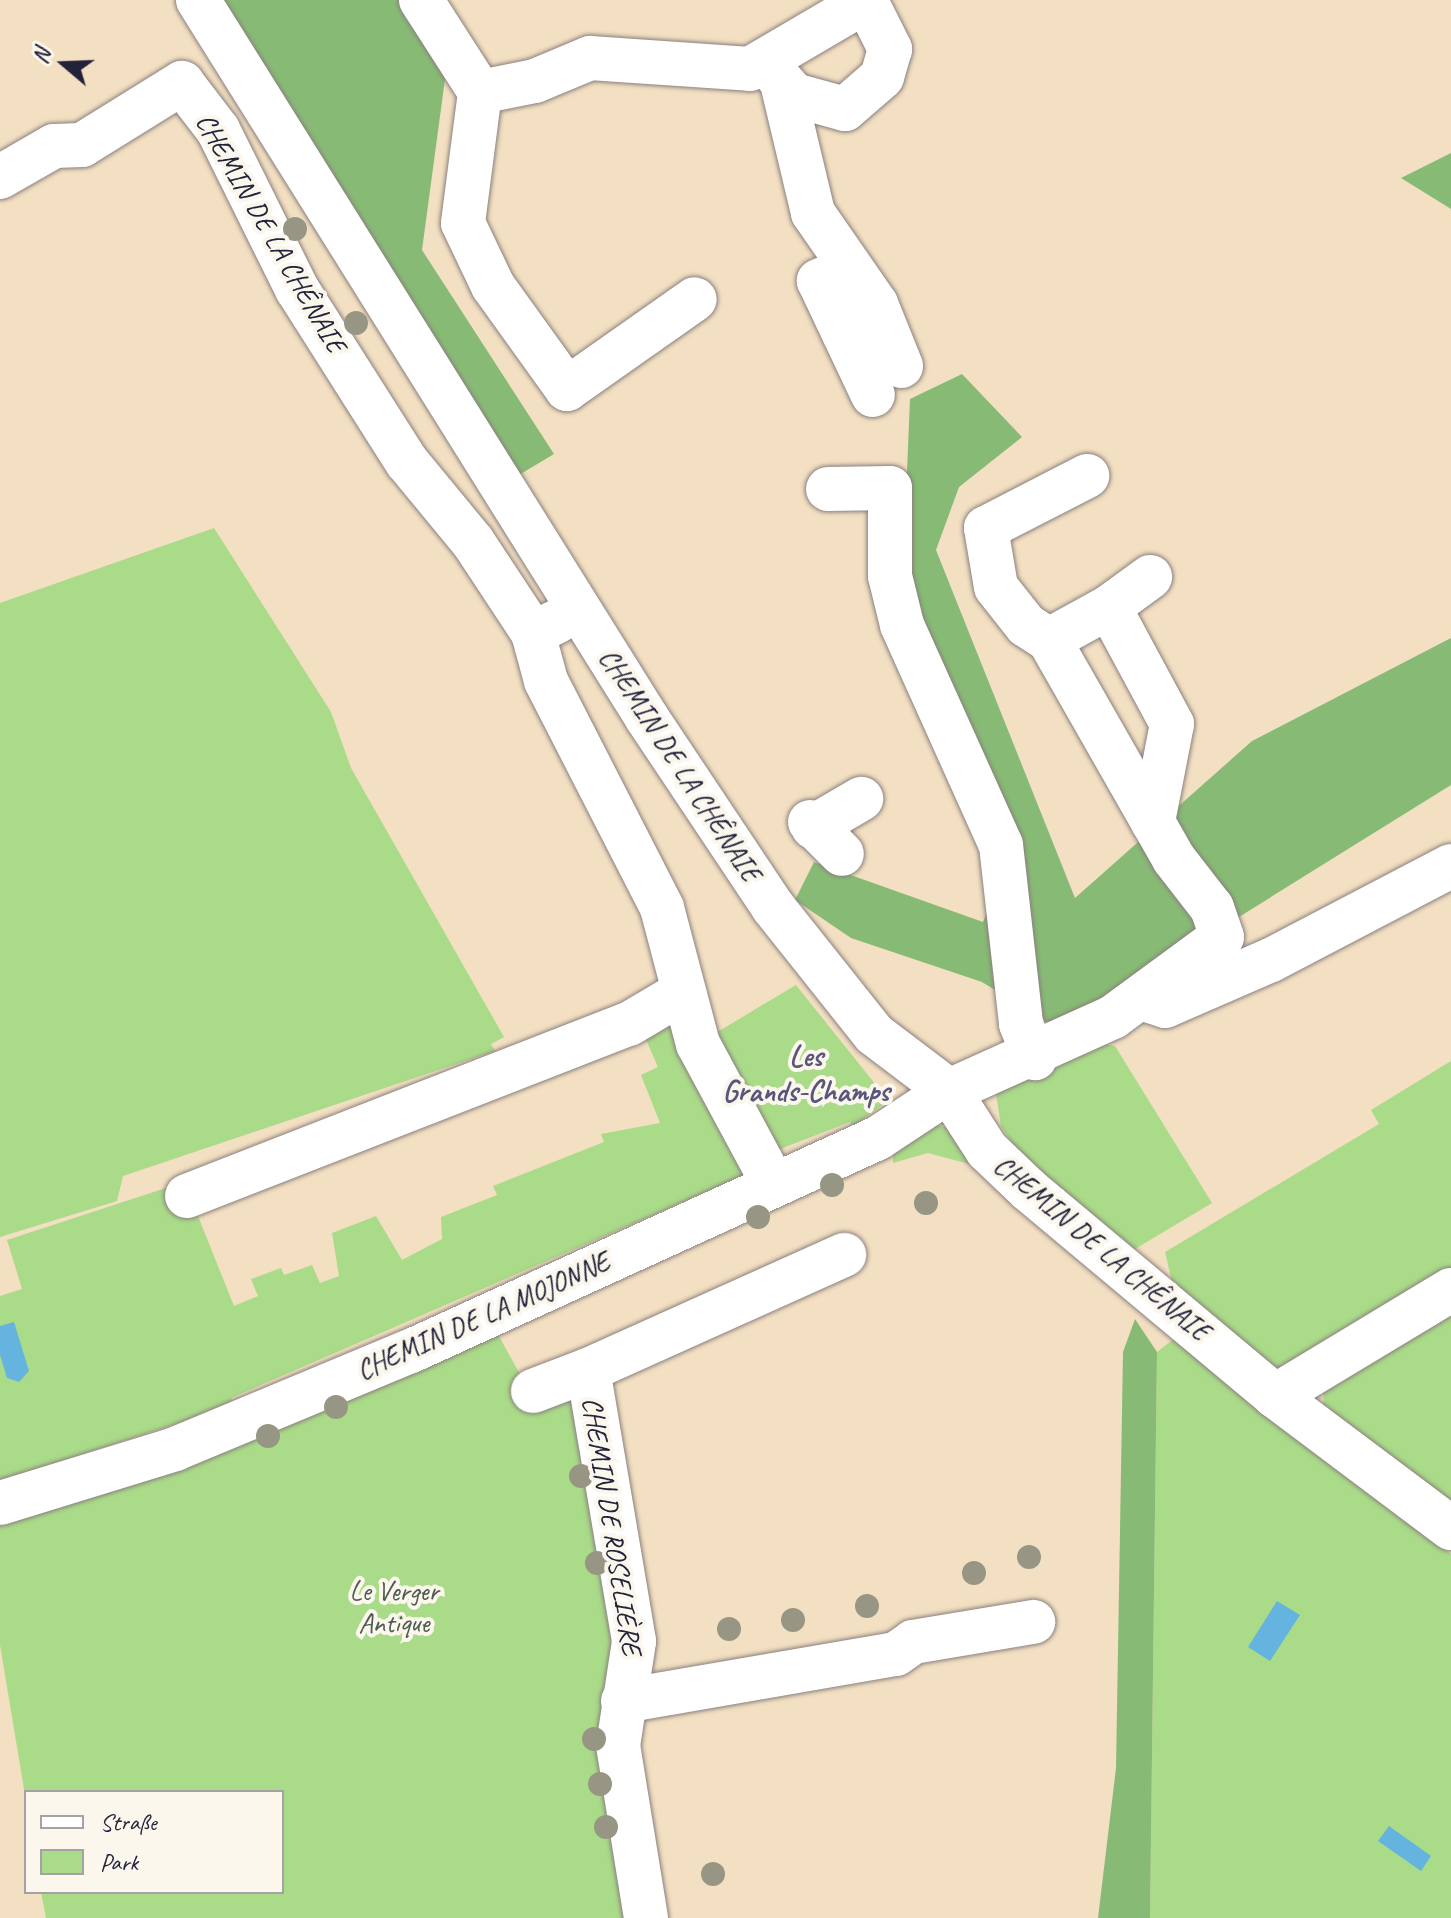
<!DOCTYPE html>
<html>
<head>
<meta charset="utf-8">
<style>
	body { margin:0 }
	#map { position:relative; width:1451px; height:1918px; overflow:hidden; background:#f3dfc2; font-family:Caveat,sans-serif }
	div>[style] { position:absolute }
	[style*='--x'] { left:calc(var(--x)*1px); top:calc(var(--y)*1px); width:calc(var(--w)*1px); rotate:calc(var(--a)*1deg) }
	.green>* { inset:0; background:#aadb89 }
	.forest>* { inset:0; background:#87bb75 }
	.water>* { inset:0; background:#65b3df }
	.roads { filter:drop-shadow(0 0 2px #8a807e) drop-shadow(0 0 2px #8a807e) }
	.minor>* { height:44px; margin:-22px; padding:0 22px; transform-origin:22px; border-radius:22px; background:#fff }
	.trees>* { width:24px; height:24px; margin:-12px; border-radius:50%; background:#979684 }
	span { translate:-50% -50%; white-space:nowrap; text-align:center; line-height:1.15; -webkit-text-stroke:8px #fbf7ec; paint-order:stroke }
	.street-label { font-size:28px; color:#22223b }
	.park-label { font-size:28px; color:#4b5a52 }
	.neighbourhood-label { font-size:30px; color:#59557c; font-weight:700 }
	.legend { position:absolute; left:24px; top:1790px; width:260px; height:104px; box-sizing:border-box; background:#fbf7ec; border:2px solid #a4a2a5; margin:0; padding:10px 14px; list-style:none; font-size:24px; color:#22223b }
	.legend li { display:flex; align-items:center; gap:16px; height:40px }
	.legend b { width:40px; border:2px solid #a4a2a5 }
	.north { position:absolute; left:24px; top:24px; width:80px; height:80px; -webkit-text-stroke:6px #fbf7ec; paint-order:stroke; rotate:289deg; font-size:22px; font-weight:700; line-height:32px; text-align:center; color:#22223b }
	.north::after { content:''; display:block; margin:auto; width:28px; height:36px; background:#22223b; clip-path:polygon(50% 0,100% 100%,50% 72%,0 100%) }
</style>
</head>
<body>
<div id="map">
	<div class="green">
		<i style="clip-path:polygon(214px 528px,331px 712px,351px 768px,504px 1037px,491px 1044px,495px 1051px,123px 1176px,117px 1201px,0 1237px,0 603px)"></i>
		<i style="clip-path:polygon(796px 985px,888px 1100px,853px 1127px,850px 1122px,775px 1151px,714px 1034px)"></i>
		<i style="clip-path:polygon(668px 1022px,754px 1171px,231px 1398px,234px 1405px,0 1481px,0 1296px,22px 1289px,7px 1240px,172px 1186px,194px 1206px,234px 1306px,258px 1296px,251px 1279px,281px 1268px,284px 1275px,312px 1265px,320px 1283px,339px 1276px,332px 1233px,376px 1216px,402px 1260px,442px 1239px,441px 1217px,497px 1195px,493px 1186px,604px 1142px,601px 1134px,660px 1123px,641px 1075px,658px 1067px,644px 1035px)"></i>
		<i style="clip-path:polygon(1099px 1043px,1115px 1046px,1212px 1203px,1125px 1255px,1022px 1156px,1001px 1127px,996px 1093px)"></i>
		<i style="clip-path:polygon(1451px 1061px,1451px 1275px,1275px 1378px,1174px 1290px,1165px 1252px,1379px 1124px,1371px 1110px)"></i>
		<i style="clip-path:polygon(936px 1125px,952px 1129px,973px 1165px,928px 1153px,893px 1163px,893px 1151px)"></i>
		<i style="clip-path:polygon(1451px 1306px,1451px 1510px,1323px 1413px,1324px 1382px)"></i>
		<i style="clip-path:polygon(495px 1329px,538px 1407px,563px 1398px,573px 1403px,615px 1630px,629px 1918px,46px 1918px,41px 1892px,282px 1892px,282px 1792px,26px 1792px,26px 1801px,0 1645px,0 1516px)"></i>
		<i style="clip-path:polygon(1179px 1335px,1451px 1554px,1451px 1918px,1150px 1918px,1157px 1352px)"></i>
	</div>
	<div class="forest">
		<i style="clip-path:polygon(223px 0,400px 0,445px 79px,422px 250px,554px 454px,519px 475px)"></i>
		<i style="clip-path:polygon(1451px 153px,1451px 209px,1401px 178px)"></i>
		<i style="clip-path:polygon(962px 374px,1022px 437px,959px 487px,936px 550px,1075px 898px,1252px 741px,1451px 638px,1451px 785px,1091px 1009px,1052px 1025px,982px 982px,851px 938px,795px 900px,814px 862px,983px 922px,1010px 857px,903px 567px,910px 399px)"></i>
		<i style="clip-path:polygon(1135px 1319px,1157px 1352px,1150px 1918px,1098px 1918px,1116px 1768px,1123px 1352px)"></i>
	</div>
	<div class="water">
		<i style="clip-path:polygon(14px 1322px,29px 1371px,19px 1382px,7px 1378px,0 1355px,0 1326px)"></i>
		<i style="clip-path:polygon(1277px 1601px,1300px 1615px,1270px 1661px,1248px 1647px)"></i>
		<i style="clip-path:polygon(1389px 1826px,1431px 1856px,1421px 1871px,1378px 1841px)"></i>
	</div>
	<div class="roads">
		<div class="minor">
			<i style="--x:198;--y:0;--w:847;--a:57.98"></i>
			<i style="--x:647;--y:718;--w:227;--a:56.3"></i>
			<i style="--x:773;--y:907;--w:162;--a:51.5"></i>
			<i style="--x:874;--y:1034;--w:94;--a:37.2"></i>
			<i style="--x:949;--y:1091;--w:70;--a:57.2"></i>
			<i style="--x:987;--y:1150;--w:58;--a:43.6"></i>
			<i style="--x:1029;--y:1190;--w:321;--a:39.9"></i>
			<i style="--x:1275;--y:1396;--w:220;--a:36.9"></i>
			<i style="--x:421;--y:0;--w:109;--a:57.3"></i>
			<i style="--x:480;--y:92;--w:132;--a:97.4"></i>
			<i style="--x:463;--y:223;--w:70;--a:64.5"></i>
			<i style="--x:493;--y:286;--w:127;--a:54.3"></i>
			<i style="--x:567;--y:389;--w:156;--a:-35.1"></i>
			<i style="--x:783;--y:87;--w:130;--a:76.6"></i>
			<i style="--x:813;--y:213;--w:111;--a:55.3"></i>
			<i style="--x:876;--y:304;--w:67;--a:68"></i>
			<i style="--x:480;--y:92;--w:56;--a:-11.3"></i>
			<i style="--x:535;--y:81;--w:60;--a:-22.7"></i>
			<i style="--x:590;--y:58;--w:160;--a:3.9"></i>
			<i style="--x:750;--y:69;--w:134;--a:-30.4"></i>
			<i style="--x:866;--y:1;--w:54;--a:63.4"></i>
			<i style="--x:890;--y:49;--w:29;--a:106"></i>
			<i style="--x:882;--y:77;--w:49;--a:139.1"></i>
			<i style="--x:845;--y:109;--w:53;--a:-164.6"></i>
			<i style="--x:794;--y:95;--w:44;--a:-131.3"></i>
			<i style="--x:0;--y:177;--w:62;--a:-29.9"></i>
			<i style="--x:54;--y:146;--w:28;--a:-2"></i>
			<i style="--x:82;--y:145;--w:118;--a:-31.8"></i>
			<i style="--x:182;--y:83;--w:59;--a:52.5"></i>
			<i style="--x:218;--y:130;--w:178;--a:63.6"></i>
			<i style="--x:297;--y:289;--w:205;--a:57.6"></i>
			<i style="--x:407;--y:462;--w:104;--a:50.5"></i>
			<i style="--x:473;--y:542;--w:109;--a:56.6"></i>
			<i style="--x:849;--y:268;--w:33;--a:157"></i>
			<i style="--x:819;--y:281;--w:126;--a:64.7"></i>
			<i style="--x:828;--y:489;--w:62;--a:-0.9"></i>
			<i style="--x:890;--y:488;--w:88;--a:90"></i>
			<i style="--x:890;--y:576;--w:50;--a:76.2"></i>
			<i style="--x:902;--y:625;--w:241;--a:65.8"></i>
			<i style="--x:1001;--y:845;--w:180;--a:83.6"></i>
			<i style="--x:1021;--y:1024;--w:37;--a:68"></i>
			<i style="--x:1109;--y:607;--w:51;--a:-36.2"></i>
			<i style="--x:558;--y:621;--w:28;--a:154"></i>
			<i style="--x:533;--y:633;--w:50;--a:74.8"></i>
			<i style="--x:546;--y:681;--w:255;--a:62.9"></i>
			<i style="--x:662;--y:908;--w:141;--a:75.2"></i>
			<i style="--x:698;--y:1044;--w:160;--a:61.7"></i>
			<i style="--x:1049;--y:640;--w:27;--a:-147"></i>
			<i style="--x:1026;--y:625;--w:48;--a:-128.3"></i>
			<i style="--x:996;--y:587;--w:60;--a:-99.6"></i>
			<i style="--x:986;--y:528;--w:114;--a:-27.2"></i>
			<i style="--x:810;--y:822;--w:45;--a:45"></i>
			<i style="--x:813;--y:827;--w:56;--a:-30.3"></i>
			<i style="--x:1147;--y:1000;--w:19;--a:18"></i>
			<i style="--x:1165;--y:1006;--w:116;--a:-23.5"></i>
			<i style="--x:1271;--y:960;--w:203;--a:-27.6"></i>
			<i style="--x:187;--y:1196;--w:474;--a:-21.3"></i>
			<i style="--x:629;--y:1024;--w:63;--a:-30.7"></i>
			<i style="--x:533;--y:1391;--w:59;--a:-20.9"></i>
			<i style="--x:1275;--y:1396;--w:205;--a:-31.1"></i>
			<i style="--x:0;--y:1503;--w:183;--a:-17.1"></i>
			<i style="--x:175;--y:1449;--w:256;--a:-22.6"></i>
			<i style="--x:411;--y:1351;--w:513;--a:-24.52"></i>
			<i style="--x:878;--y:1138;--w:85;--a:-33.5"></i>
			<i style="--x:949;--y:1091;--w:180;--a:-24.3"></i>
			<i style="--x:1113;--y:1017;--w:135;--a:-36.3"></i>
			<i style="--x:1222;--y:937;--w:31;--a:-109"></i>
			<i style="--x:1212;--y:908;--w:62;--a:-127.8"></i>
			<i style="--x:1174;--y:859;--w:43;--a:-119.6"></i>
			<i style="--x:1153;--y:822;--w:210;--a:-119.7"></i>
			<i style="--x:1049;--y:640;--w:68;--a:-28.8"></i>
			<i style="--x:1109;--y:607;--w:133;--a:61.7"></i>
			<i style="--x:1172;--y:724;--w:100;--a:101"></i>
			<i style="--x:623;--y:1701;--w:277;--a:-9.8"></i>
			<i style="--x:896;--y:1654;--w:21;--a:-35"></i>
			<i style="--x:913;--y:1642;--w:122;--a:-9.5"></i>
			<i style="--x:646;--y:1918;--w:174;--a:-99.2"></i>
			<i style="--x:618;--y:1746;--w:106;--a:-81.3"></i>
			<i style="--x:634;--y:1641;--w:275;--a:-99.6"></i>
			<i style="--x:588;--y:1370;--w:281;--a:-24.2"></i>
		</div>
	</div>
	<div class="trees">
		<i style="left:295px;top:229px"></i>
		<i style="left:356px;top:323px"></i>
		<i style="left:832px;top:1185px"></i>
		<i style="left:926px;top:1203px"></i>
		<i style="left:758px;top:1217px"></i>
		<i style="left:336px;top:1407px"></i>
		<i style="left:268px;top:1436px"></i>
		<i style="left:581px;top:1476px"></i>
		<i style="left:1029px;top:1557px"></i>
		<i style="left:597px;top:1563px"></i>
		<i style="left:974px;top:1573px"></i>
		<i style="left:867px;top:1606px"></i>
		<i style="left:793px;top:1620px"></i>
		<i style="left:729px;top:1629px"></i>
		<i style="left:594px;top:1739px"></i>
		<i style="left:600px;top:1784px"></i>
		<i style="left:606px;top:1827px"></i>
		<i style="left:713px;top:1874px"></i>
	</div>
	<div class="street-label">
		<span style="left:271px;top:233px;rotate:60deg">CHEMIN DE LA CHÊNAIE</span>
		<span style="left:680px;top:765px;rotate:57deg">CHEMIN DE LA CHÊNAIE</span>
		<span style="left:1102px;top:1248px;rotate:40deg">CHEMIN DE LA CHÊNAIE</span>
		<span style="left:483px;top:1316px;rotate:-24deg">CHEMIN DE LA MOJONNE</span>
		<span style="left:612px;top:1526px;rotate:81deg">CHEMIN DE ROSELIÈRE</span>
	</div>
	<div class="park-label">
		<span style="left:394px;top:1607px">Le Verger<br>Antique</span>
	</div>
	<div class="neighbourhood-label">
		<span style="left:806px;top:1073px">Les<br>Grands-Champs</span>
	</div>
	<ul class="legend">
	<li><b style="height:10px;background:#fff"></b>Straße</li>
	<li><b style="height:22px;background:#aadb89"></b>Park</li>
	</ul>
	<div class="north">N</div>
</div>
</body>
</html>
